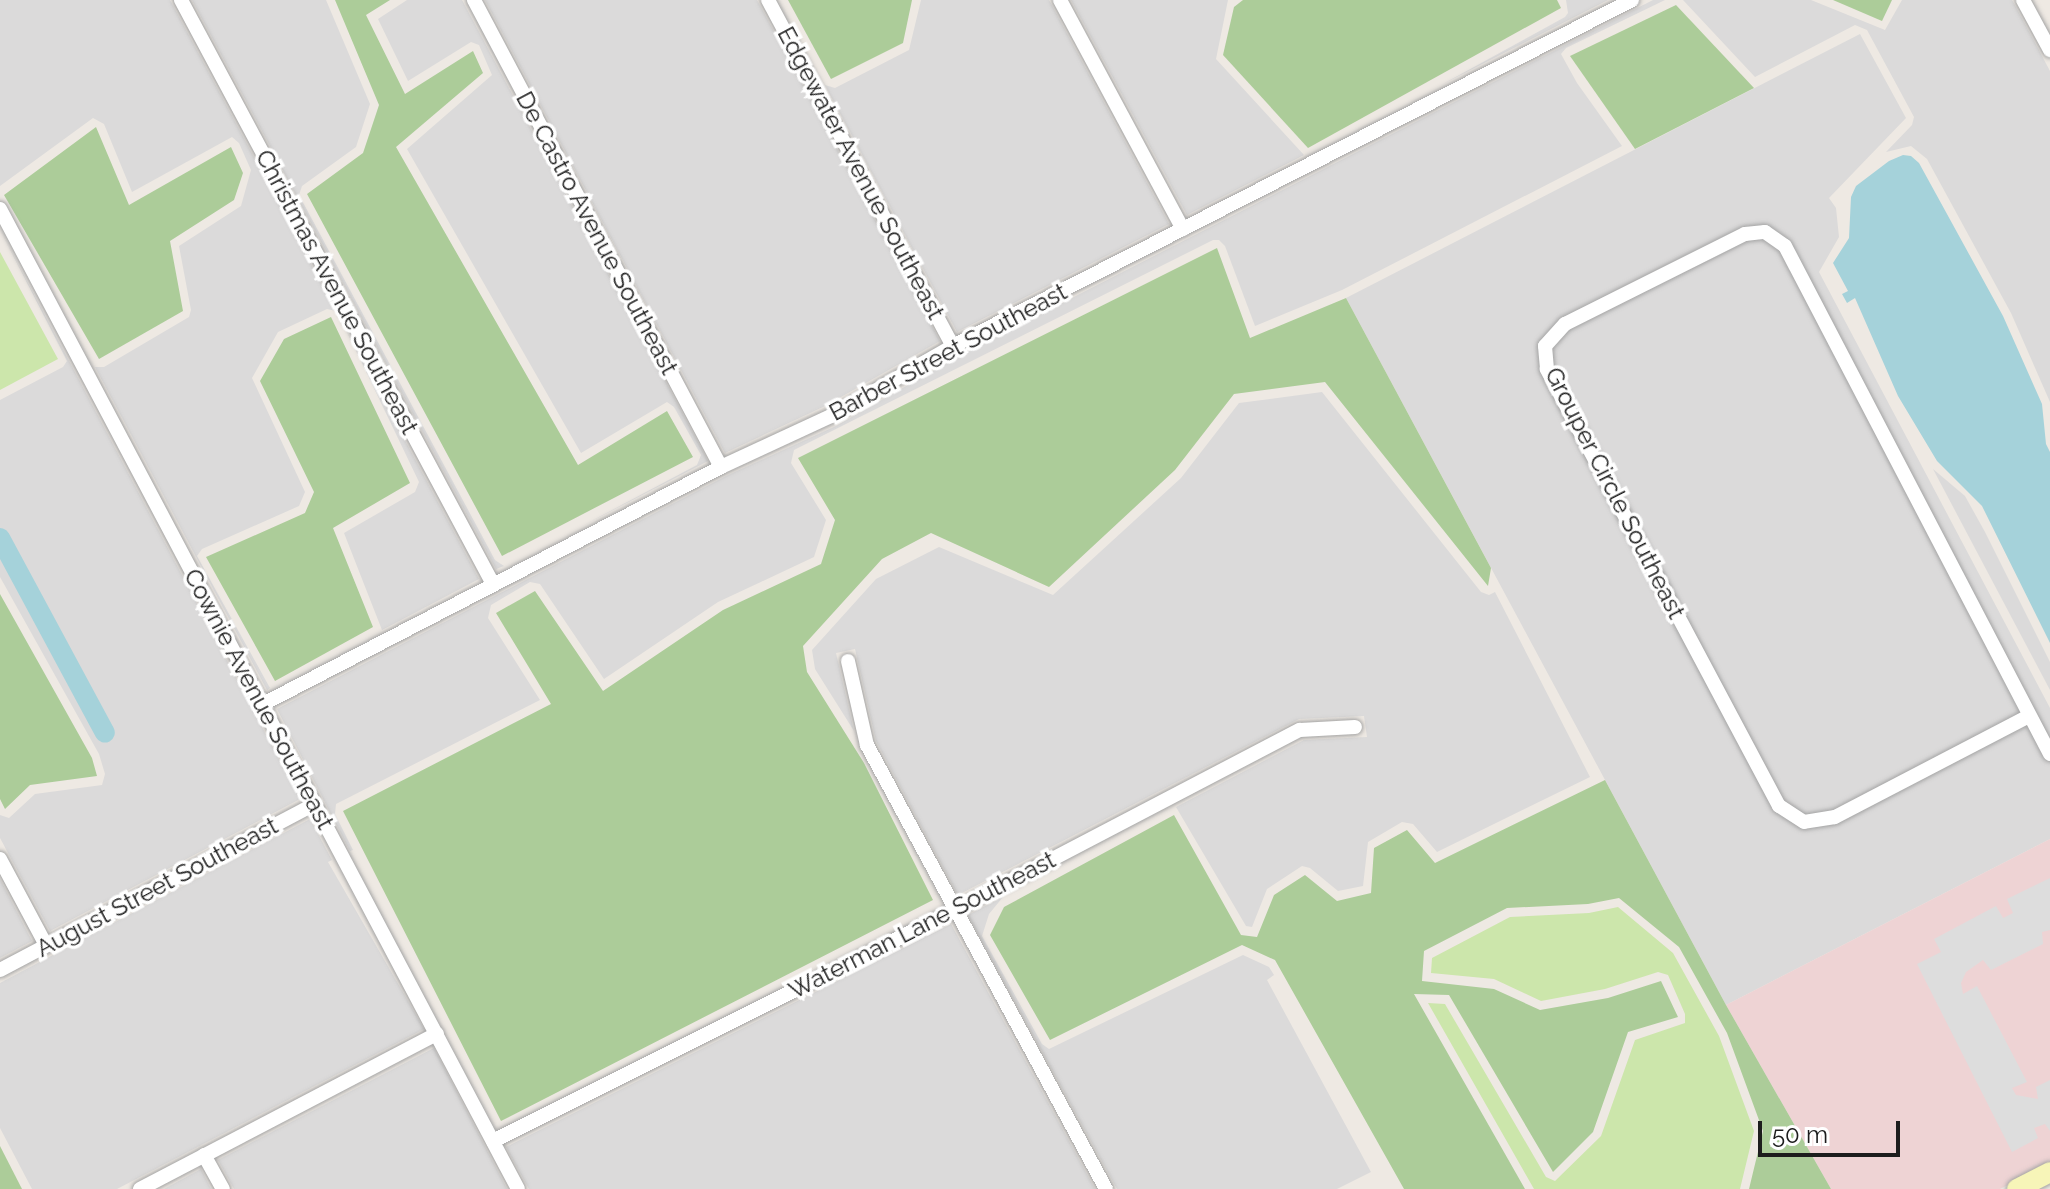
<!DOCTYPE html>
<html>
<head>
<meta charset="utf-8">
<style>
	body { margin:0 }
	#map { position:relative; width:2050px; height:1189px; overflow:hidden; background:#eee9e3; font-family:Raleway,sans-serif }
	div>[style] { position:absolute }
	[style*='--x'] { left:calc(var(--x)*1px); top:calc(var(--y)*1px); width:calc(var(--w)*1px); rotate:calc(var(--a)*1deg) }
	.residential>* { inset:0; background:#dbdada }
	.commercial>* { inset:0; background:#eed3d4 }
	.grass>* { inset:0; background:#cce6ab }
	.forest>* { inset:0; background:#accc99 }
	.parking>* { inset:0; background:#ddd }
	.water>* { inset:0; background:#a5d2da }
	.canal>* { height:20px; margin:-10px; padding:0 10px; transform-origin:10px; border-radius:10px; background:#a5d2da }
	.roads { filter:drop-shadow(0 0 2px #a4a4a4) drop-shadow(0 0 2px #a4a4a4) }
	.minor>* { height:14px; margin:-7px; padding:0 7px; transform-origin:7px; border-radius:7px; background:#fff }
	.secondary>* { height:20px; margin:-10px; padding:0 10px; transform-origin:10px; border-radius:10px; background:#f7f5b8 }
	span { translate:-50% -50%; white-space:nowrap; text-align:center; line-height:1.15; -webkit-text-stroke:7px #fff; paint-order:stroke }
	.street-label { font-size:24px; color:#1d1d1d }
	.scale { position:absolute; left:1758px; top:1121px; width:142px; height:36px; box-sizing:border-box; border:4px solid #1d1d1d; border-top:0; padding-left:10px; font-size:24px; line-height:28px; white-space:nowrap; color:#1d1d1d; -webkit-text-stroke:6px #fff; paint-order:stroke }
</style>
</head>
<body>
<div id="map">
	<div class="residential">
		<i style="clip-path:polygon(0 0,170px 0,336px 311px,327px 309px,278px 332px,252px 378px,305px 492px,299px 506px,202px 549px,197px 556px,270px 688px,267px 690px,95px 367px,104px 367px,189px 317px,191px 310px,179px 246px,241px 206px,251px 170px,239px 143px,232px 137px,132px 192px,104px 124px,93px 118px,0 186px)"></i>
		<i style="clip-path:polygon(192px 0,326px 0,370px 104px,356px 147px,302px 186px,299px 195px,495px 560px,504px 566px,496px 569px)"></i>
		<i style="clip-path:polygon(407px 0,462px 0,708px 461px,580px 527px,697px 465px,701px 455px,674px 407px,667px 402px,581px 453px,407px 149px,492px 75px,479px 45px,471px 42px,408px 81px,378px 19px)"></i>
		<i style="clip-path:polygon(485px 0,757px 0,940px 341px,825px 406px,725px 453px)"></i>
		<i style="clip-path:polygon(921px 0,1049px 0,1169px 224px,957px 332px,825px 85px,835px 88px,909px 50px)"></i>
		<i style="clip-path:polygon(1071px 0,1228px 0,1216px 59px,1304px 155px,1187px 215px)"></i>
		<i style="clip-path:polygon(1566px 0,1608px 0,1441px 85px,1565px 17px,1568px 13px)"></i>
		<i style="clip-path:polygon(1653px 0,1665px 0,1566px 48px,1561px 54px,1577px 83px,1622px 146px,1342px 290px,1255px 326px,1225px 246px,1219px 240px,1213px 240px,794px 450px,791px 463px,826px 520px,814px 557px,718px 602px,604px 679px,540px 584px,530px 582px,491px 605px,488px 618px,540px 700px,336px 804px,335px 814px,353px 850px,350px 851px,277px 709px,726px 476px,836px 426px,959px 356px)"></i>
		<i style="clip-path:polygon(1683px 0,1811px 0,1885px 30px,1902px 0,2012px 0,2050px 71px,2050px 402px,2011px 313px,1927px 159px,1911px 146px,1886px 152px,1912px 125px,1914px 117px,1867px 30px,1855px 25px,1755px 77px)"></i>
		<i style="clip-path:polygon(1860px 34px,1906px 118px,1829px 198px,1836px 208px,1839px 237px,1819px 272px,2050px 708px,2050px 839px,1726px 1005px,1346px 298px)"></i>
		<i style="clip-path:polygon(0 230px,300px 799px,50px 931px,0 838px,0 815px,9px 818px,35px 794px,102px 785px,105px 774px,99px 754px,0 577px,0 400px,63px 367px,67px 361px)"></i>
		<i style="clip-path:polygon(346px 330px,479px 579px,382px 630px,344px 533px,415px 492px,419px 482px)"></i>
		<i style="clip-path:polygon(1322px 392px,1481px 592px,1489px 595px,1495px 592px,1590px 777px,1437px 852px,1413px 824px,1402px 822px,1368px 842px,1363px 886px,1338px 891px,1310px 868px,1302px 866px,1267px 889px,1252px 927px,1246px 926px,1176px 807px,1304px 740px,1367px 737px,1364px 716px,1299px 719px,958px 895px,876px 741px,855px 649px,836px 653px,854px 731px,815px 669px,812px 650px,876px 579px,939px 547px,1053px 595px,1181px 478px,1239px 403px)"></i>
		<i style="clip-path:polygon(1933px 469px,1965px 496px,1985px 532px,2050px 662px,2050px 690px)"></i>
		<i style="clip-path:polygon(310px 819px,332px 860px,328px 862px,424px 1029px,117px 1189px,32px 1189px,0 1128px,0 983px)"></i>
		<i style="clip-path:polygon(0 879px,32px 941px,0 958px)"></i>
		<i style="clip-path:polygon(1003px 897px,989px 914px,982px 936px,1042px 1044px,1049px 1049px,1243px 955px,1269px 967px,1274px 975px,1267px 980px,1371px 1172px,1337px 1189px,1117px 1189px,968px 915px)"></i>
		<i style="clip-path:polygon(951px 924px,1095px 1189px,529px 1189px,506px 1147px)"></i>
		<i style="clip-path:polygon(434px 1048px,507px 1189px,234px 1189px,218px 1160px)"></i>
		<i style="clip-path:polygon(201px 1169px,211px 1189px,164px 1189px)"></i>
	</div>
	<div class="commercial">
		<i style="clip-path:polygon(2050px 839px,2050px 1163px,2000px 1189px,1831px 1189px,1726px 1005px)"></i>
	</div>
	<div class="grass">
		<i style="clip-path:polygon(0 252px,58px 359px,0 390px)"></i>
		<i style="clip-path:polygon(1618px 907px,1673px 953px,1719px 1036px,1754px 1131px,1740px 1189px,1534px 1189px,1428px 1003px,1445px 1004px,1546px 1177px,1555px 1181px,1601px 1136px,1635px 1040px,1685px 1023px,1685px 1014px,1668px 975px,1658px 972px,1605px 989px,1541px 1001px,1494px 979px,1431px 973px,1432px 958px,1510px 917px,1589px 913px)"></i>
	</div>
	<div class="forest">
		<i style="clip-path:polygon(335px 0,390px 0,366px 15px,405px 94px,473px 51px,483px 73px,396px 147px,578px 465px,667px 411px,693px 457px,502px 556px,307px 194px,363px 153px,379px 105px)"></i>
		<i style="clip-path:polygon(788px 0,912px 0,903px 43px,831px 79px)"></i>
		<i style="clip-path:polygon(1243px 0,1557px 0,1561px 8px,1308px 148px,1223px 55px,1234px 7px)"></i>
		<i style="clip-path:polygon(1833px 0,1892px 0,1882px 21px)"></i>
		<i style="clip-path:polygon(1676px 5px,1754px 88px,1635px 149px,1570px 56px)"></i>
		<i style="clip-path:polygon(96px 127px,129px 205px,231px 147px,243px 173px,234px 200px,170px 241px,183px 311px,99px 359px,4px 195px)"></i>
		<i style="clip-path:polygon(1217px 248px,1250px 338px,1346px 298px,1491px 568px,1488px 586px,1325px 382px,1234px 394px,1175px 470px,1049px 587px,931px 533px,882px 559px,803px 646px,807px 672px,864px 763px,933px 900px,501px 1121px,343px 811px,551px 704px,496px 613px,535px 591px,603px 691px,723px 610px,821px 564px,835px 520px,798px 458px)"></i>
		<i style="clip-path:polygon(331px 317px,410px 483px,333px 528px,373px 627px,275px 681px,206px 557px,305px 513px,314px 492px,260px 381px,284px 339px)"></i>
		<i style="clip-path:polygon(0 594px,92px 758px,97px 776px,30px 785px,5px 809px,0 799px)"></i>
		<i style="clip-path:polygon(1605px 780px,1726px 1005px,1831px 1189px,1749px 1189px,1763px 1131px,1727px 1033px,1679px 947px,1619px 898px,1588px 904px,1507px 908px,1424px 951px,1422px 981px,1494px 989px,1540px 1010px,1608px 998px,1661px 981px,1678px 1017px,1628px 1032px,1593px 1132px,1553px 1172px,1449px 995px,1414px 994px,1525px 1189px,1404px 1189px,1275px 960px,1242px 945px,1050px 1040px,990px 935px,1004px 907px,1174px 815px,1241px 935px,1257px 937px,1274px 895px,1305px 875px,1337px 901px,1371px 893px,1374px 848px,1407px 830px,1435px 863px)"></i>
		<i style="clip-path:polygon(0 1146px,22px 1189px,0 1189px)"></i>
	</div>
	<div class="parking">
		<i style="clip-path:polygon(2050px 878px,2050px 930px,2042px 932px,2043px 944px,1991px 970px,1983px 960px,1966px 972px,1961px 983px,1963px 994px,1977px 986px,2027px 1082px,2012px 1088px,2016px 1095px,2038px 1099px,2036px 1087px,2050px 1080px,2050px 1131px,2045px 1124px,2034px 1128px,2038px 1138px,2012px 1152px,1917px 964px,1941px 952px,1934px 939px,1996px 906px,2003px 918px,2013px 913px,2007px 899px)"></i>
	</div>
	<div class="water">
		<i style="clip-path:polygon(1903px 155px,1911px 156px,1919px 163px,2003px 316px,2042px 404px,2046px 444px,2050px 452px,2050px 643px,1982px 506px,1937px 461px,1898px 396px,1855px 298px,1847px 303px,1842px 294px,1848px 291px,1833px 263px,1849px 238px,1851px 197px,1856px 186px,1889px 161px)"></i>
	</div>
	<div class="canal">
		<i style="--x:0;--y:538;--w:221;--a:61.7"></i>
	</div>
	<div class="roads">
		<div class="minor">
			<i style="--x:181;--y:0;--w:662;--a:61.89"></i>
			<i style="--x:474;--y:0;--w:528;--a:62.13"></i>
			<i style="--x:768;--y:0;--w:392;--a:61.9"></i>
			<i style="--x:1060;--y:0;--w:260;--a:61.8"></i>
			<i style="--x:2023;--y:0;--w:57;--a:61.6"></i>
			<i style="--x:0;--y:209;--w:1108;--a:62.14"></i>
			<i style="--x:848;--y:661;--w:86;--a:77.3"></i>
			<i style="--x:867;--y:745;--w:504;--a:61.71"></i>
			<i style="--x:263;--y:704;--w:516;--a:-27.36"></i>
			<i style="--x:721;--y:467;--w:121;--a:-24.9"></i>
			<i style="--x:831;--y:416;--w:141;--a:-29.8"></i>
			<i style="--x:953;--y:346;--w:762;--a:-27"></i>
			<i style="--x:2029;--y:716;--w:219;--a:152.5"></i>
			<i style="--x:1835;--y:817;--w:31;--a:171"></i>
			<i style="--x:1804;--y:822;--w:30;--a:-147"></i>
			<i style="--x:1779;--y:806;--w:495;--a:-118"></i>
			<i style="--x:1547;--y:369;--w:23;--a:-95"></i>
			<i style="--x:1545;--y:346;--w:30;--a:-48"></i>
			<i style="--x:1565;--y:324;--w:201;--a:-26.6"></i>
			<i style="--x:1745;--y:234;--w:20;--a:-6"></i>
			<i style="--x:1765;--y:232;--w:24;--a:35"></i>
			<i style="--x:1785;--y:246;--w:573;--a:62.45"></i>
			<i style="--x:0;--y:859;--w:98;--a:61.9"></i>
			<i style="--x:0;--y:970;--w:354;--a:-27.8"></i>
			<i style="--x:493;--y:1141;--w:517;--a:-26.57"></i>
			<i style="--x:955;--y:910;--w:389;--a:-27.6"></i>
			<i style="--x:1300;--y:730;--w:55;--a:-3.1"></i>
			<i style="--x:204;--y:1155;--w:39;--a:61"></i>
			<i style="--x:140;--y:1189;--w:335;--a:-27.6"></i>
		</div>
		<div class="secondary">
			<i style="--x:2017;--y:1189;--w:37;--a:-27"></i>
		</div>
	</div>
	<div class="street-label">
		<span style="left:861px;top:173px;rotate:62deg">Edgewater Avenue Southeast</span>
		<span style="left:597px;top:233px;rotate:62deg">De Castro Avenue Southeast</span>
		<span style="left:337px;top:292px;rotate:62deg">Christmas Avenue Southeast</span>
		<span style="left:948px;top:352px;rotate:-28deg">Barber Street Southeast</span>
		<span style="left:1615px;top:493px;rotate:63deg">Grouper Circle Southeast</span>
		<span style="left:259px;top:699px;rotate:62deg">Cownie Avenue Southeast</span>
		<span style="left:157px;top:887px;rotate:-28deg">August Street Southeast</span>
		<span style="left:922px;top:925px;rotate:-27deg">Waterman Lane Southeast</span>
	</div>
	<div class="scale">50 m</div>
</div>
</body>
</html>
